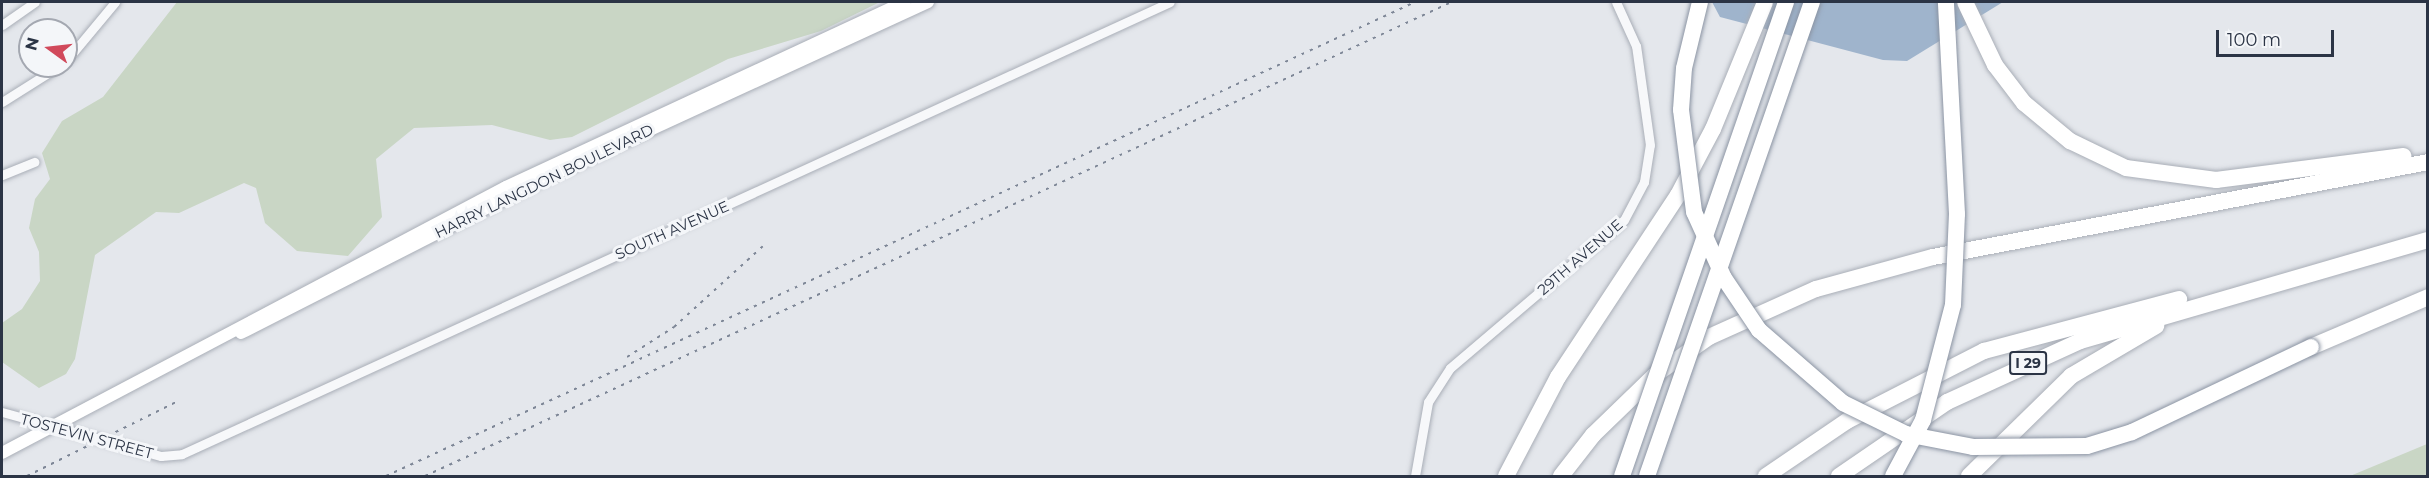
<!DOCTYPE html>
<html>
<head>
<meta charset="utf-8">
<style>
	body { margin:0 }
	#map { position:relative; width:2429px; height:478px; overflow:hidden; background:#e4e7ec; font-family:Montserrat,sans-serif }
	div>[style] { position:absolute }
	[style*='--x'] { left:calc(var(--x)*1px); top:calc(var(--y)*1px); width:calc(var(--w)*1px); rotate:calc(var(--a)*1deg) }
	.green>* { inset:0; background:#c9d6c5 }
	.water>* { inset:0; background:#9fb4cc }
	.roads { filter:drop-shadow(0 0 2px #a9aeb7) drop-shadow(0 0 2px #a9aeb7) }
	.street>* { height:9px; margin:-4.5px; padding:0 4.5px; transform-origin:4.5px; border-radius:4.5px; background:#f7f8fa }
	.secondary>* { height:12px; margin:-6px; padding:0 6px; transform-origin:6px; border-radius:6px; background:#fff }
	.highway>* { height:16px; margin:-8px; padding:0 8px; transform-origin:8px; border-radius:8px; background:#fff }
	.rail>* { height:2px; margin-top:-1px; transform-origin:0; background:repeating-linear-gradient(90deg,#7d8696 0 3px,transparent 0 9px) }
	.bridges { filter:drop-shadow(0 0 2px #8b94a3) drop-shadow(0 0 2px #8b94a3) }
	.highway-bridge>* { height:16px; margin:-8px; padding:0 8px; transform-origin:8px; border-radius:8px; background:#fff }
	span { translate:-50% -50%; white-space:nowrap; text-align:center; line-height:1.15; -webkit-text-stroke:6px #f4f6f9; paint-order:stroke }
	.shield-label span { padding:2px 4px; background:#f4f6f9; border:2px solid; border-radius:4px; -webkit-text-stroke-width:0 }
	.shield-label { font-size:14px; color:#2b3445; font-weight:700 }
	.street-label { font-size:15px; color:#2b3445 }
	.frame { position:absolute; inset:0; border:3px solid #2b3445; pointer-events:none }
	.north { position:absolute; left:18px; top:18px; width:60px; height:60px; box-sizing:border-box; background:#f4f6f9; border:2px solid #a4a8b1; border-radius:50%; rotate:285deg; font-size:16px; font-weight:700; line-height:24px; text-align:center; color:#2b3445 }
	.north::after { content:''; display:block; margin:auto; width:21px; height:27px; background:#d1495b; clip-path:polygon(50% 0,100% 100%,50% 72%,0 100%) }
	.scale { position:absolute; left:2216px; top:30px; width:118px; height:27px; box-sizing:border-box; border:3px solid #2b3445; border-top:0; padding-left:8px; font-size:18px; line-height:21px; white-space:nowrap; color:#2b3445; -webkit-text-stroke:4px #f4f6f9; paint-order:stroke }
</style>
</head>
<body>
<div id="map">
	<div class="green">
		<i style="clip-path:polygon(177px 2px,880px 2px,821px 31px,728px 59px,572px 137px,550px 140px,492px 125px,414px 128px,376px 159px,382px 217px,348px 256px,297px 251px,265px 223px,256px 188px,244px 183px,179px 213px,156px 212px,95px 255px,75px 359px,66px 374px,39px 388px,2px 362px,2px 323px,22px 309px,40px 281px,39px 252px,29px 228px,35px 199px,50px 179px,42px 153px,62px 121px,103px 97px)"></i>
		<i style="clip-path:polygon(2427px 444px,2427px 476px,2350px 476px)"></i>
	</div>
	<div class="water">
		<i style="clip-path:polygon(1712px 2px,2003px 2px,1907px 61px,1883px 60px,1720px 17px)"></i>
	</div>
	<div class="roads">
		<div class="street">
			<i style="--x:2;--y:25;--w:40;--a:-34.9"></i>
			<i style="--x:66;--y:61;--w:77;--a:-50.3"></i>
			<i style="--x:2;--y:102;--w:67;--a:-32.3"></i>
			<i style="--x:2;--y:175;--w:35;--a:-22"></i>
			<i style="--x:2;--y:412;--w:165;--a:15.5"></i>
			<i style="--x:161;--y:456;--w:21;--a:-5"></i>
			<i style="--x:182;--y:454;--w:1086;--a:-24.58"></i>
			<i style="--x:1415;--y:476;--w:75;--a:-80"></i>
			<i style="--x:1428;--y:402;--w:40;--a:-57.1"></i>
			<i style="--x:1450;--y:368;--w:228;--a:-40.4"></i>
			<i style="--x:1624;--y:220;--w:43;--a:-62.2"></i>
			<i style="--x:1644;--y:182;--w:37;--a:-81"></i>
			<i style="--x:1650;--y:145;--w:100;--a:-98"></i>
			<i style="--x:1636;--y:46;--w:48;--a:-114.4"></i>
		</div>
		<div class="secondary">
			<i style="--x:241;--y:333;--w:337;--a:-27"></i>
			<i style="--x:541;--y:180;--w:426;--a:-24.7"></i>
			<i style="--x:2;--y:453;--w:570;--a:-27.82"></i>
			<i style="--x:506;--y:187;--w:440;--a:-24.9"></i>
		</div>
		<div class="highway">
			<i style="--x:1965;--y:2;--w:70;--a:64.5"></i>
			<i style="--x:1995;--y:65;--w:48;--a:52.7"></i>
			<i style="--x:2024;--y:103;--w:60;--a:39.6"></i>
			<i style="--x:2070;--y:141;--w:62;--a:25.7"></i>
			<i style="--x:2126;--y:168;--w:91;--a:7.6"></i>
			<i style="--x:2216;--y:180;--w:189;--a:-7.3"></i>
			<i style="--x:2311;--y:347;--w:127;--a:-23.1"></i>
			<i style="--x:1506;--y:476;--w:112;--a:-62.3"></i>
			<i style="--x:1558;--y:377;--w:218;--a:-56.6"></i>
			<i style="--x:1678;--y:195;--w:75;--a:-62.1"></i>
			<i style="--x:1713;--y:129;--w:137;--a:-67.7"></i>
			<i style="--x:1561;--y:476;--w:52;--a:-52"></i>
			<i style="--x:1593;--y:435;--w:86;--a:-44.1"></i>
			<i style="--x:1655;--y:375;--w:66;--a:-35.1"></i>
			<i style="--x:1709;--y:337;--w:117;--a:-24.2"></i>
			<i style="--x:1816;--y:289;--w:121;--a:-15.3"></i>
			<i style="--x:1933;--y:257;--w:504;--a:-10.86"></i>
			<i style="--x:1766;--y:476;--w:98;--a:-34.2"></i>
			<i style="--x:1847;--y:421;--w:154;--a:-27.1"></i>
			<i style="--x:1984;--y:351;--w:202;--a:-14.9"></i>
			<i style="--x:1839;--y:476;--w:131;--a:-34.4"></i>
			<i style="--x:1947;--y:402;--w:146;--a:-24.6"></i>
			<i style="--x:2080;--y:341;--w:362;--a:-16.2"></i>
			<i style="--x:1969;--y:476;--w:143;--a:-44.4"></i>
			<i style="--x:2071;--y:376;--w:99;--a:-30.5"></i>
		</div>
	</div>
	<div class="rail">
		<i style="--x:627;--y:357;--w:56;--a:-32.6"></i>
		<i style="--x:674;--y:327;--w:120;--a:-42.3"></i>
		<i style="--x:27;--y:476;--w:169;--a:-26.4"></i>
		<i style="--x:386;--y:476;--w:1133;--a:-24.73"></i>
		<i style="--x:425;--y:476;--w:1131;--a:-24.78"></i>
	</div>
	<div class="bridges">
		<div class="highway-bridge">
			<i style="--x:1700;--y:2;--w:68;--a:103.6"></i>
			<i style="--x:1684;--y:68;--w:42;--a:94.1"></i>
			<i style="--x:1681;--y:110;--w:103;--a:82.7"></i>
			<i style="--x:1694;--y:212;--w:72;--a:65.6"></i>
			<i style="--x:1724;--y:278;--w:63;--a:56.1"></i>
			<i style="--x:1759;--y:330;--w:111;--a:41"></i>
			<i style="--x:1843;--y:403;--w:70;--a:26.2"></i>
			<i style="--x:1906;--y:434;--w:68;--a:11"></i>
			<i style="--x:1973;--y:447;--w:114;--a:-0.5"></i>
			<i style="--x:2087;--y:446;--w:47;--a:-17.3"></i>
			<i style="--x:2132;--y:432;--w:198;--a:-25.4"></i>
			<i style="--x:1622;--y:476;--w:502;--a:-70.91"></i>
			<i style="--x:1647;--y:476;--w:502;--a:-70.81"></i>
			<i style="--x:1893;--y:476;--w:64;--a:-61.8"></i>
			<i style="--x:1923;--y:420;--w:119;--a:-75.4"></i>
			<i style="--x:1953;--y:305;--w:91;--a:-87.5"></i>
			<i style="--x:1957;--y:214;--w:212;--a:-93"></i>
		</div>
	</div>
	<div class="shield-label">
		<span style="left:2028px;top:363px">I 29</span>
	</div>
	<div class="street-label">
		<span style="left:544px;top:181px;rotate:-26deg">HARRY LANGDON BOULEVARD</span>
		<span style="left:672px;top:230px;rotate:-24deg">SOUTH AVENUE</span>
		<span style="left:1580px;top:257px;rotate:-41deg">29TH AVENUE</span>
		<span style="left:87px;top:436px;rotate:15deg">TOSTEVIN STREET</span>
	</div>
	<div class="frame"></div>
	<div class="north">N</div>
	<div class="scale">100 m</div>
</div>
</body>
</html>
